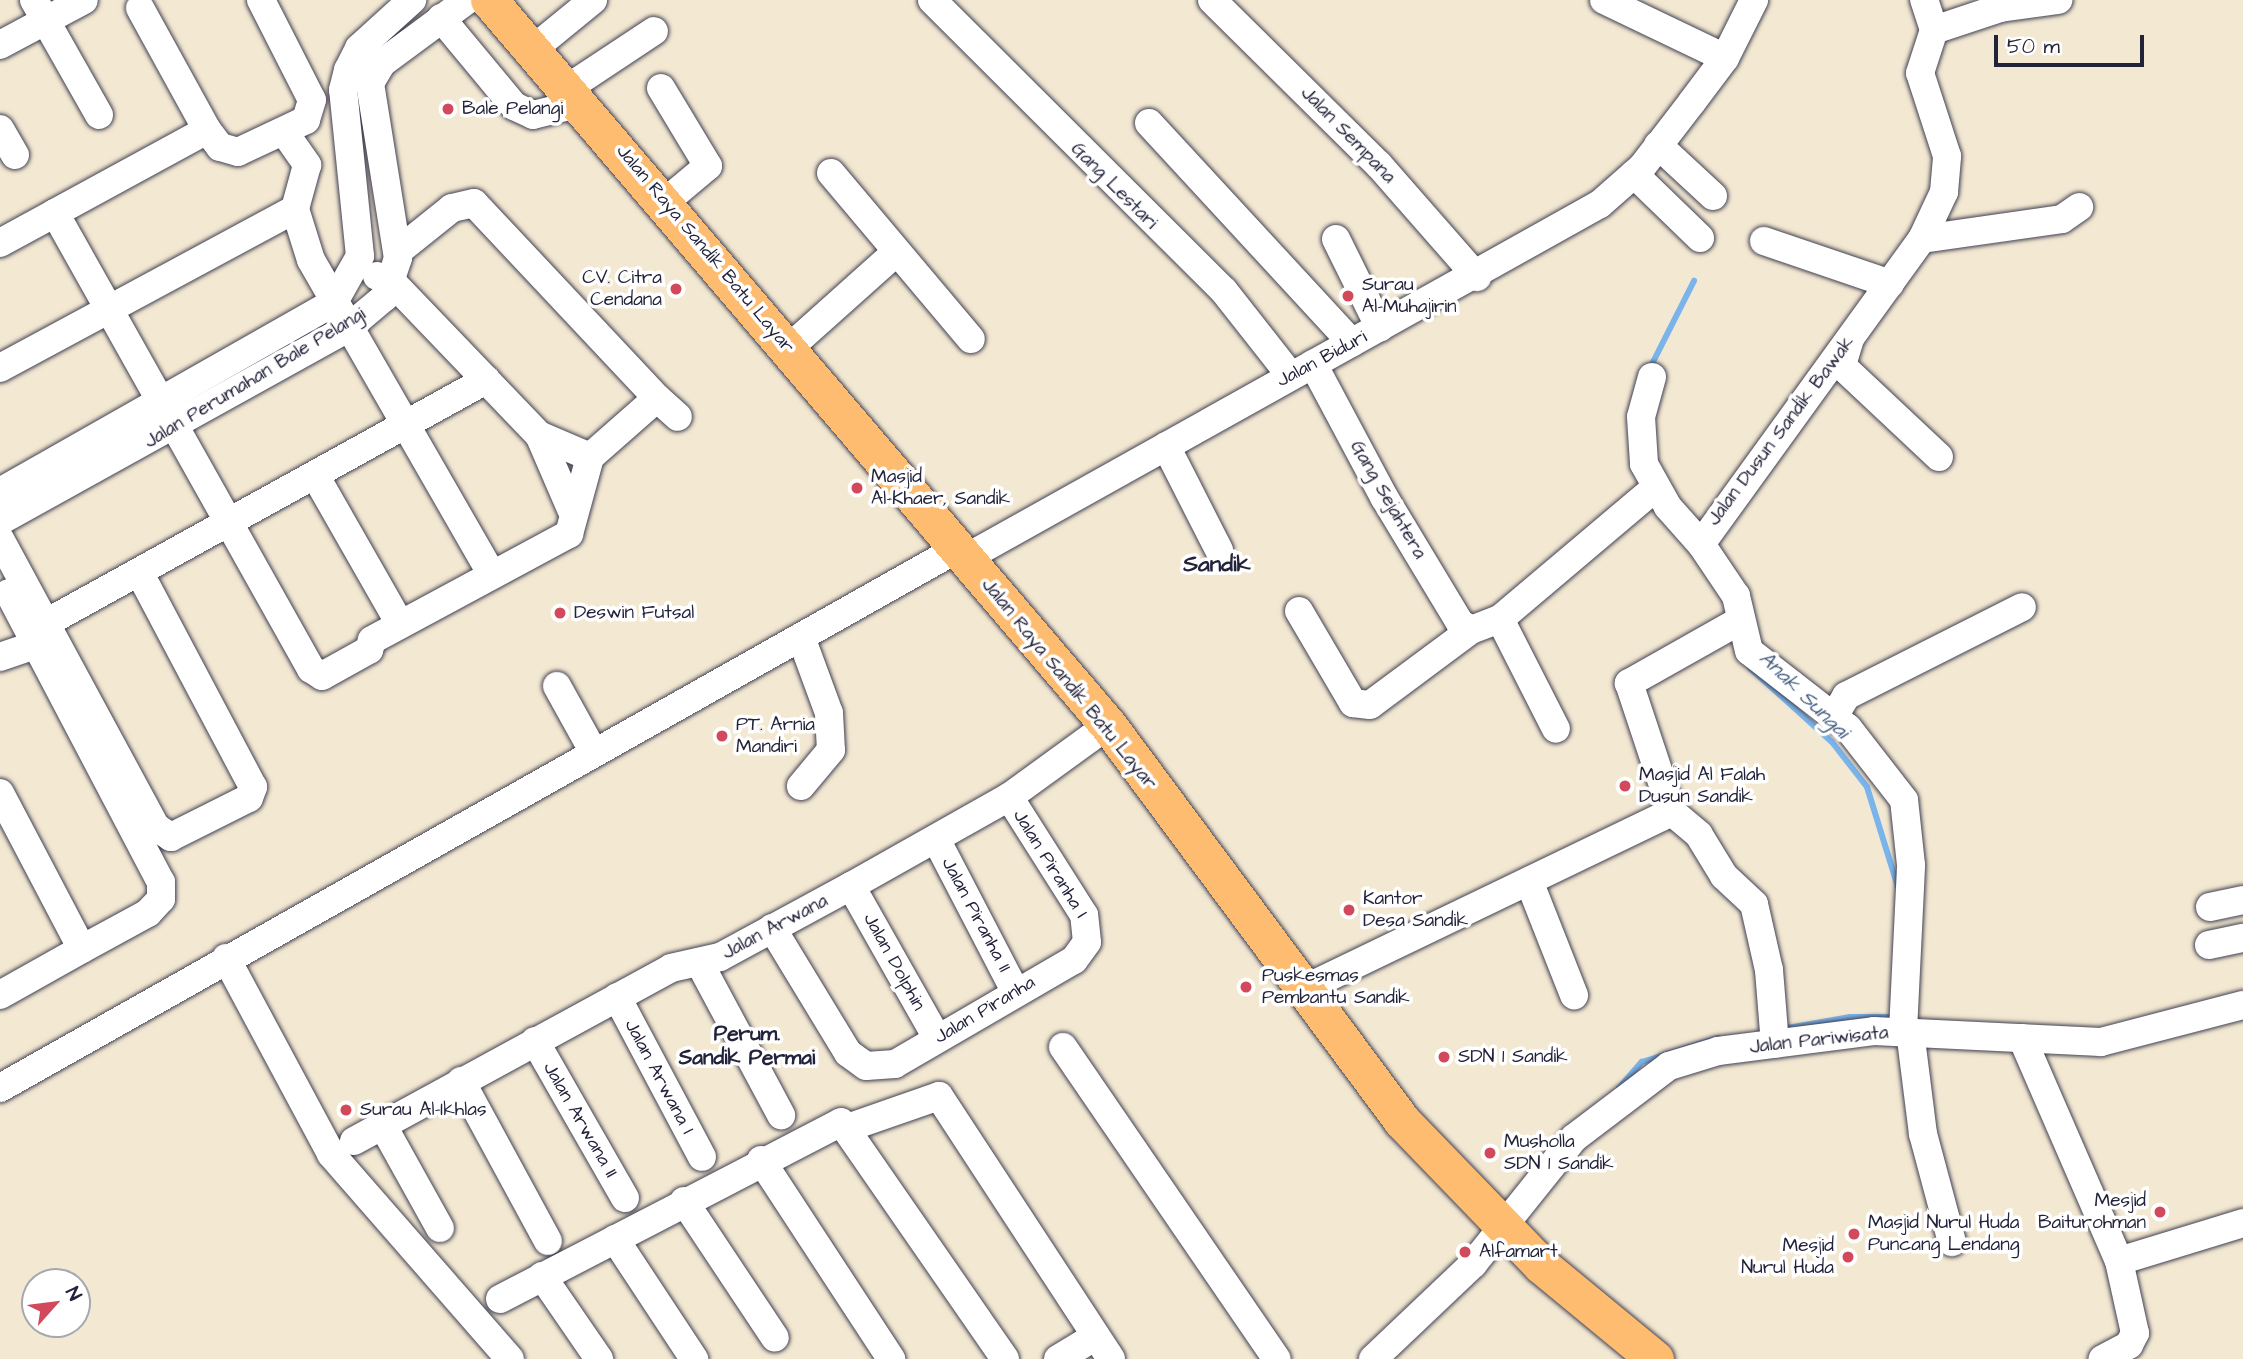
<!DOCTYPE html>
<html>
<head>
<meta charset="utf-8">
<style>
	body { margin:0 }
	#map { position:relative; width:2243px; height:1359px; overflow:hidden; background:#f3e8d2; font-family:"Architects Daughter",sans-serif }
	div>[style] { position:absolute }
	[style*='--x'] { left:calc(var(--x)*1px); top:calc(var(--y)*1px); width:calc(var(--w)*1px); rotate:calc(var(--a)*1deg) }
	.stream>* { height:6px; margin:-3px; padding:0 3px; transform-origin:3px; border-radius:3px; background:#7ab4eb }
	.roads { filter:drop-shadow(0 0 2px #414052) drop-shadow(0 0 2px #414052) }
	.minor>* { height:28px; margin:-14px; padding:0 14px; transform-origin:14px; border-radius:14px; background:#fff }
	.major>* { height:37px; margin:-18.5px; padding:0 18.5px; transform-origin:18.5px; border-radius:18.5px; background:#fdbc70 }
	.dots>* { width:19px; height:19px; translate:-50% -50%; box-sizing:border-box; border:4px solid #fff; border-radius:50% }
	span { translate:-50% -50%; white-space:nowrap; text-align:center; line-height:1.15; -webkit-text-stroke:7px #fff; paint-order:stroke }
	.poi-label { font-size:19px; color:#22223b }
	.left { translate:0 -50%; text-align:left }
	.right { translate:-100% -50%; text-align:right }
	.street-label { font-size:19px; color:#22223b }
	.water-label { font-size:21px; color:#455c81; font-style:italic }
	.neighbourhood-label { font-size:21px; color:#22223b; font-weight:700 }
	.quarter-label { font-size:23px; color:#22223b; font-weight:700 }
	.north { position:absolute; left:21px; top:1268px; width:70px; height:70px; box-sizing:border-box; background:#fff; border:2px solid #a7a7b1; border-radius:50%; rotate:62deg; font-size:19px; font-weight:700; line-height:28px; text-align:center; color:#22223b }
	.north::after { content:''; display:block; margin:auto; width:24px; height:32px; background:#d1495b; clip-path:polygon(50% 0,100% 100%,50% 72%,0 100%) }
	.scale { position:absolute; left:1994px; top:35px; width:150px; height:32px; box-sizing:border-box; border:4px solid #22223b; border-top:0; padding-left:9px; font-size:21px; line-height:24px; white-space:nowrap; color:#22223b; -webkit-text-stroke:5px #fff; paint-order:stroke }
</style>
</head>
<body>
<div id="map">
	<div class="stream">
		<i style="--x:1649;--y:370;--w:100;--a:-63.2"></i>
		<i style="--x:1750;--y:668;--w:110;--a:42.1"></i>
		<i style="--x:1832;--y:742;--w:57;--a:52.1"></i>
		<i style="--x:1867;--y:787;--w:105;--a:72.8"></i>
		<i style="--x:1788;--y:1028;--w:63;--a:-10.1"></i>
		<i style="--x:1850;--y:1017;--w:46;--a:0"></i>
		<i style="--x:1619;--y:1088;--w:35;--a:-49"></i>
		<i style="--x:1642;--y:1062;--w:80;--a:-17.5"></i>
	</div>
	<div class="roads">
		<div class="minor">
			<i style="--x:34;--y:0;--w:132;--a:60.5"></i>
			<i style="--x:261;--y:0;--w:112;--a:63"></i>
			<i style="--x:312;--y:100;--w:21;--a:107"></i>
			<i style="--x:306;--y:120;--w:75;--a:154.8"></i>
			<i style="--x:238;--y:152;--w:19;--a:-164"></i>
			<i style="--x:220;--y:147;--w:21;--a:-127"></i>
			<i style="--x:207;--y:130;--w:173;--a:151.4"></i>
			<i style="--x:55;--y:213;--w:523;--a:60.69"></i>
			<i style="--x:311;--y:669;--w:13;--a:32"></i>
			<i style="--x:322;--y:676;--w:54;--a:-29"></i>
			<i style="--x:369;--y:650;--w:10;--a:-73"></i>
			<i style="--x:372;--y:640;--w:224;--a:-28.3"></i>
			<i style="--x:569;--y:534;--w:80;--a:-74.7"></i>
			<i style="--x:590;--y:457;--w:89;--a:-41.4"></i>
			<i style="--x:657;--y:398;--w:267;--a:-133.2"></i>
			<i style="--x:474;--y:203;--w:23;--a:167"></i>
			<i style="--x:452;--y:208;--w:70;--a:141.3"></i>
			<i style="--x:932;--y:0;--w:412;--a:44.9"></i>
			<i style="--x:1224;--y:291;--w:108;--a:51.8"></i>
			<i style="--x:1212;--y:0;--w:235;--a:44.7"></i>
			<i style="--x:1379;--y:165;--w:149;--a:48.8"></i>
			<i style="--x:1604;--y:0;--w:134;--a:25.6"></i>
			<i style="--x:140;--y:8;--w:139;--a:61.2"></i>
			<i style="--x:441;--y:18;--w:114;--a:50.3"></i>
			<i style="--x:514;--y:106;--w:21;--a:25"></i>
			<i style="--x:533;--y:115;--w:49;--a:-14"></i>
			<i style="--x:1934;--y:30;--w:70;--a:-18.4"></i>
			<i style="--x:2000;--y:8;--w:59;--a:-7.9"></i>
			<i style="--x:0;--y:45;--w:95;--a:-28.2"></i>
			<i style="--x:532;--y:50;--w:79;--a:-39.3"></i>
			<i style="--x:568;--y:88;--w:103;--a:-33.5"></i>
			<i style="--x:661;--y:88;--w:91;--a:58.9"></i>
			<i style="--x:708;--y:166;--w:56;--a:140.1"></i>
			<i style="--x:1149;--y:123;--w:299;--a:47.3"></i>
			<i style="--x:0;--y:129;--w:30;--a:60"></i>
			<i style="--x:285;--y:133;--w:39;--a:55"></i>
			<i style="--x:307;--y:165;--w:46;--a:105.3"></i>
			<i style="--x:295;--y:209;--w:53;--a:72.6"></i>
			<i style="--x:311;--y:260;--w:363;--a:60.1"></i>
			<i style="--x:1658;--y:145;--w:75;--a:42.8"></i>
			<i style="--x:831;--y:173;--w:217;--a:49.9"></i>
			<i style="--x:1634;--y:174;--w:92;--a:44.1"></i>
			<i style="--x:1336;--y:239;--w:99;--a:63.7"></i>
			<i style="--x:1922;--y:239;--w:141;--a:-8.1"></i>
			<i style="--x:2062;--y:219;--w:21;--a:-35"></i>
			<i style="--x:1764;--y:241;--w:133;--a:18.8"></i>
			<i style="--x:0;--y:243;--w:63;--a:-28.6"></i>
			<i style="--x:377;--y:276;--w:17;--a:24"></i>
			<i style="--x:393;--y:283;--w:211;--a:46.2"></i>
			<i style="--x:539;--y:435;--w:56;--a:23.3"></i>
			<i style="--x:1850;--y:339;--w:28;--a:107"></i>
			<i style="--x:1842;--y:366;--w:133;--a:43.2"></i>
			<i style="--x:789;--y:348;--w:141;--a:-41.8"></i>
			<i style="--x:1313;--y:364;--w:151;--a:61.9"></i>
			<i style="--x:1384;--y:497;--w:147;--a:58.9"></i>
			<i style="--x:1460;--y:623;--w:13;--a:32"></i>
			<i style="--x:0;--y:368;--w:335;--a:-28.3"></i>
			<i style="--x:1652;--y:377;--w:41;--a:105.4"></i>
			<i style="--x:1641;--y:417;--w:47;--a:86.3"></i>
			<i style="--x:1644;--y:464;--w:49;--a:60.8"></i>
			<i style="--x:1668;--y:507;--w:50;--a:48.3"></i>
			<i style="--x:657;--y:398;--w:28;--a:42"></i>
			<i style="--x:539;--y:435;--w:81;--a:66.6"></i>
			<i style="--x:1166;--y:446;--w:117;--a:63"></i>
			<i style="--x:315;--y:475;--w:172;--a:60.3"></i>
			<i style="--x:0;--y:492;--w:384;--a:-29.6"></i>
			<i style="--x:334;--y:302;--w:53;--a:-60.5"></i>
			<i style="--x:360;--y:256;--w:167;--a:-95.8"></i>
			<i style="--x:343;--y:90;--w:21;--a:-76"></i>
			<i style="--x:348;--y:70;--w:25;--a:-63"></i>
			<i style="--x:359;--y:48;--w:72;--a:-42.2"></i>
			<i style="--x:0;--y:521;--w:398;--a:-29"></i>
			<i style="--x:348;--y:328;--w:48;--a:-40"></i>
			<i style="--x:385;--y:297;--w:41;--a:-71.6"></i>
			<i style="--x:398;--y:258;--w:177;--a:-99.1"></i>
			<i style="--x:370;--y:83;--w:23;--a:-59"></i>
			<i style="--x:382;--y:63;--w:106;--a:-36.5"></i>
			<i style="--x:0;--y:539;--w:328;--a:61.6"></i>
			<i style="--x:156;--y:827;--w:18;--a:34"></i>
			<i style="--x:171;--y:837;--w:87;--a:-26.6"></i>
			<i style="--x:249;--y:798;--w:12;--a:-70"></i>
			<i style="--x:253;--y:787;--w:243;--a:-117.9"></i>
			<i style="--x:966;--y:558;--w:726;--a:-29.18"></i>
			<i style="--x:1600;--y:204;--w:56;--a:-41.4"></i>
			<i style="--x:1642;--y:167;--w:82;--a:-52.4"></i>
			<i style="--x:1692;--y:102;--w:55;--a:-53.1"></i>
			<i style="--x:1725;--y:58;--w:65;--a:-63.4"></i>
			<i style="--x:9;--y:593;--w:327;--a:62.3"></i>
			<i style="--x:161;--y:882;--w:17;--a:90"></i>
			<i style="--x:161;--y:899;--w:19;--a:133"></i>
			<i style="--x:148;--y:913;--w:75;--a:151.4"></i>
			<i style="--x:1299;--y:611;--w:107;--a:59.6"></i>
			<i style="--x:1353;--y:703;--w:17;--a:7"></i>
			<i style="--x:1370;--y:705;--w:126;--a:-36.6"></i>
			<i style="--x:1471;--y:630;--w:31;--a:-21"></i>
			<i style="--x:1500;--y:619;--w:204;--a:-40.2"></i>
			<i style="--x:1500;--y:619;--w:123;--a:63"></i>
			<i style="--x:1741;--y:620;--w:129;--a:150.6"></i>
			<i style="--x:1629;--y:683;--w:136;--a:71.6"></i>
			<i style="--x:1672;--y:812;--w:35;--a:40"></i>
			<i style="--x:1699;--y:835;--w:48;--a:58.6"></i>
			<i style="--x:1724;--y:876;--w:41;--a:43"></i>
			<i style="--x:1754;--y:904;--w:68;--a:77.2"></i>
			<i style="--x:1769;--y:970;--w:74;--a:85.4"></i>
			<i style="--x:46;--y:623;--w:503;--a:-28.91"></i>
			<i style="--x:801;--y:637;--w:81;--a:69.8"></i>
			<i style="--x:829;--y:713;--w:37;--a:87"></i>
			<i style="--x:831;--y:750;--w:47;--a:129.8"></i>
			<i style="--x:0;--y:657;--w:37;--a:-19"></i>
			<i style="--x:557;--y:686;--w:74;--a:61"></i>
			<i style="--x:1833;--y:718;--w:26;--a:-59"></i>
			<i style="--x:1846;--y:696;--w:197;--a:-26.8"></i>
			<i style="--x:0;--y:793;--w:176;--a:62.3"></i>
			<i style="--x:82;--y:949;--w:94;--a:150.7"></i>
			<i style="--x:936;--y:839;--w:171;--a:62.5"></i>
			<i style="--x:1529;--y:881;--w:123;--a:68.5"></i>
			<i style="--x:851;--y:886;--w:175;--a:60.5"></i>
			<i style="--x:2210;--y:907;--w:34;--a:-12"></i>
			<i style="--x:772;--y:928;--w:146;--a:58.7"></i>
			<i style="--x:848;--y:1053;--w:22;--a:36"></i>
			<i style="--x:866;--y:1066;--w:29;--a:-4"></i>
			<i style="--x:895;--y:1064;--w:207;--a:-30.2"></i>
			<i style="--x:1074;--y:960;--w:22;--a:-54"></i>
			<i style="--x:1087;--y:942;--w:27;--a:-96"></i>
			<i style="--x:1084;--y:915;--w:140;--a:-122.4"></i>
			<i style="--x:2209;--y:945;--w:35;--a:-12"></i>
			<i style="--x:226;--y:958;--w:222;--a:61.8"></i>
			<i style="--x:331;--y:1154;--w:272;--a:48.9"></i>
			<i style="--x:699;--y:962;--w:174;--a:61.8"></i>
			<i style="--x:1304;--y:989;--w:408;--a:-25.7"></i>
			<i style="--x:617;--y:997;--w:181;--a:62"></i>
			<i style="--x:1903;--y:1031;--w:166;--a:-87.2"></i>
			<i style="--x:1911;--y:865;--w:65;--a:-96.1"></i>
			<i style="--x:1904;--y:800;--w:91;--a:-127.9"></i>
			<i style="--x:1848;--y:728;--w:125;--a:-142.1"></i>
			<i style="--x:1749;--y:651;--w:57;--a:-103.3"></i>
			<i style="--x:1736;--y:596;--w:63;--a:-123.9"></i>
			<i style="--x:1701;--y:544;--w:377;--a:-54.1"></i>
			<i style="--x:1922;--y:239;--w:52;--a:-64.9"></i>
			<i style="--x:1944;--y:192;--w:36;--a:-85"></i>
			<i style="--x:1947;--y:156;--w:87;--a:-108"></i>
			<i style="--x:1920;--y:73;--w:45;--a:-72"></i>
			<i style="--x:1934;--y:30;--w:32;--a:-108"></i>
			<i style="--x:1910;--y:1031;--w:104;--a:82.8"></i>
			<i style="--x:1923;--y:1134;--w:112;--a:75"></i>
			<i style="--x:2022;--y:1038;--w:243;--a:66.5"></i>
			<i style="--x:2119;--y:1261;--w:74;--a:77.5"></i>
			<i style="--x:2135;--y:1333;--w:13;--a:117"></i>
			<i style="--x:2129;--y:1345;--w:30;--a:152"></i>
			<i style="--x:535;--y:1041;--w:181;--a:60.2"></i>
			<i style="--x:1063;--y:1047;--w:378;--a:55.6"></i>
			<i style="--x:461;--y:1081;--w:182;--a:61.5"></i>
			<i style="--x:0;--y:1088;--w:1098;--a:-29.39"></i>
			<i style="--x:382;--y:1124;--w:119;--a:60.9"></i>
			<i style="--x:850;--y:1127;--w:94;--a:-19.2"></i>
			<i style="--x:939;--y:1096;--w:314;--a:56.8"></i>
			<i style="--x:354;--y:1141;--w:361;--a:-28.6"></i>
			<i style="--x:671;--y:968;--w:50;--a:-12.7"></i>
			<i style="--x:720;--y:957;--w:149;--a:-28.5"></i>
			<i style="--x:851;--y:886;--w:181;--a:-29.4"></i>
			<i style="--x:1009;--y:797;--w:122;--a:-36"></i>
			<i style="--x:761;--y:1160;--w:238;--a:56.8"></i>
			<i style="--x:684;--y:1201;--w:164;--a:56.4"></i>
			<i style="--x:615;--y:1239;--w:144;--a:56.6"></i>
			<i style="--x:2119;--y:1261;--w:130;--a:-17"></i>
			<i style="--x:542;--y:1276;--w:101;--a:55.5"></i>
			<i style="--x:500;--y:1299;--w:384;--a:-27.4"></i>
			<i style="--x:841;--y:1122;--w:288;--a:55.3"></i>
			<i style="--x:1058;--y:1359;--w:44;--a:-31.2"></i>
			<i style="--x:1373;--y:1359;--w:138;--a:-43.5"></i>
			<i style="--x:1473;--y:1264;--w:161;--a:-51.3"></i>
			<i style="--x:1574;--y:1138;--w:119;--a:-37.2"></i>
			<i style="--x:1669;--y:1066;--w:51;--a:-17"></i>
			<i style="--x:1718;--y:1051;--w:157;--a:-7.3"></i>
			<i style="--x:1874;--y:1031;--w:227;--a:2.8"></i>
			<i style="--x:2101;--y:1042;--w:147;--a:-14.6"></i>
		</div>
		<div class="major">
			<i style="--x:489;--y:0;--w:953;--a:49.51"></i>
			<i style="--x:1108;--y:725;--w:493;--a:53.4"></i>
			<i style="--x:1402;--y:1121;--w:200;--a:46"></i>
			<i style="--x:1541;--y:1265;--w:148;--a:39.5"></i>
		</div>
	</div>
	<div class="dots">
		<i style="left:448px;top:109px;background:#d1495b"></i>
		<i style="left:676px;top:289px;background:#d1495b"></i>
		<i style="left:1348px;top:296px;background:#d1495b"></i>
		<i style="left:857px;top:488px;background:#d1495b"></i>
		<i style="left:560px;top:613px;background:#d1495b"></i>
		<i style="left:722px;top:736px;background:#d1495b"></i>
		<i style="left:1625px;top:786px;background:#d1495b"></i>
		<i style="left:1349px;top:910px;background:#d1495b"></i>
		<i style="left:1246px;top:987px;background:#d1495b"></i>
		<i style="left:1444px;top:1057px;background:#d1495b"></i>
		<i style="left:346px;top:1110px;background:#d1495b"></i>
		<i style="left:1490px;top:1153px;background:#d1495b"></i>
		<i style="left:2160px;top:1212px;background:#d1495b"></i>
		<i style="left:1854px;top:1234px;background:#d1495b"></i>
		<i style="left:1465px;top:1252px;background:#d1495b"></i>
		<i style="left:1848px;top:1257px;background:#d1495b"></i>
	</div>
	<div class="poi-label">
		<span class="left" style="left:462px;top:109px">Bale Pelangi</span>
		<span class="right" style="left:662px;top:289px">CV. Citra<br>Cendana</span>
		<span class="left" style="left:1362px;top:296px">Surau<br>Al-Muhajirin</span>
		<span class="left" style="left:871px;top:488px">Masjid<br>Al-Khaer, Sandik</span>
		<span class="left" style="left:574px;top:613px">Deswin Futsal</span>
		<span class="left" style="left:736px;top:736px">PT. Arnia<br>Mandiri</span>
		<span class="left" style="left:1639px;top:786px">Masjid Al Falah<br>Dusun Sandik</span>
		<span class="left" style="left:1363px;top:910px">Kantor<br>Desa Sandik</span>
		<span class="left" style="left:1262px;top:987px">Puskesmas<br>Pembantu Sandik</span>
		<span class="left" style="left:1458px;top:1057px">SDN 1 Sandik</span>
		<span class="left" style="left:360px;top:1110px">Surau Al-Ikhlas</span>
		<span class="left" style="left:1504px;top:1153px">Musholla<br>SDN 1 Sandik</span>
		<span class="right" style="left:2146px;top:1212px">Mesjid<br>Baiturohman</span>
		<span class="left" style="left:1868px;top:1234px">Masjid Nurul Huda<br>Puncang Lendang</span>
		<span class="right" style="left:1834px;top:1257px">Mesjid<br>Nurul Huda</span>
		<span class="left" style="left:1479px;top:1252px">Alfamart</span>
	</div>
	<div class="street-label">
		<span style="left:1348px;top:135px;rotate:46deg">Jalan Sempana</span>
		<span style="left:1114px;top:186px;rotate:45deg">Gang Lestari</span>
		<span style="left:705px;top:249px;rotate:50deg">Jalan Raya Sandik Batu Layar</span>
		<span style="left:1322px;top:359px;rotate:-28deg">Jalan Biduri</span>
		<span style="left:255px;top:378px;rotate:-31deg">Jalan Perumahan Bale Pelangi</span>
		<span style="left:1781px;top:431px;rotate:-53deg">Jalan Dusun Sandik Bawak</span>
		<span style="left:1388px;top:500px;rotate:60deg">Gang Sejahtera</span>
		<span style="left:1069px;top:684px;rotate:51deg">Jalan Raya Sandik Batu Layar</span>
		<span style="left:1050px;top:864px;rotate:58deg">Jalan Piranha I</span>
		<span style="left:976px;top:915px;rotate:62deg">Jalan Piranha II</span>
		<span style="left:775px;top:927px;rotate:-28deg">Jalan Arwana</span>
		<span style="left:894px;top:962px;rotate:61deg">Jalan Dolphin</span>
		<span style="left:985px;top:1010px;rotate:-31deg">Jalan Piranha</span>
		<span style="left:1819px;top:1040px;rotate:-6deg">Jalan Pariwisata</span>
		<span style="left:659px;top:1077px;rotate:62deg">Jalan Arwana I</span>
		<span style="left:580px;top:1120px;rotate:60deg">Jalan Arwana II</span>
	</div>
	<div class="water-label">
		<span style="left:1804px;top:695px;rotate:44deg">Anak Sungai</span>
	</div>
	<div class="neighbourhood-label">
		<span style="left:747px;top:1046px">Perum.<br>Sandik Permai</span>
	</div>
	<div class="quarter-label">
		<span style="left:1217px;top:564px">Sandik</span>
	</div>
	<div class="north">N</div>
	<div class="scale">50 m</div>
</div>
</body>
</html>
